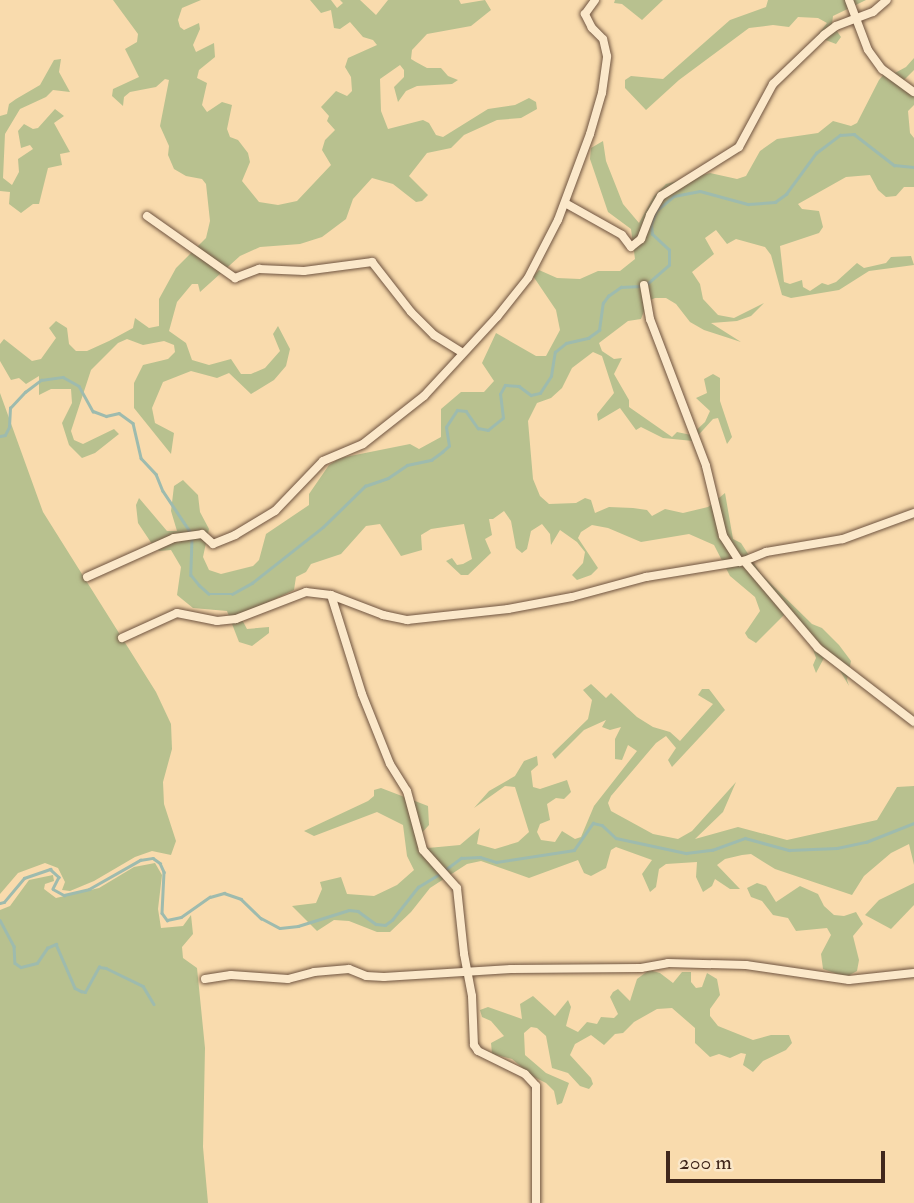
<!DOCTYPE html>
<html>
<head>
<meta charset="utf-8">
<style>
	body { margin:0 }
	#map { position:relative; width:914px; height:1203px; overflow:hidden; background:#f9dbad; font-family:"IM FELL Double Pica",serif }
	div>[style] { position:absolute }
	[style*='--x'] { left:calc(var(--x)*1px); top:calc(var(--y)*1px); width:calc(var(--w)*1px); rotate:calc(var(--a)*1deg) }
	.green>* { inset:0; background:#b8c18f }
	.stream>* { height:2.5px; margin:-1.25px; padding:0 1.25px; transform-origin:1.25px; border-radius:1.25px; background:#9ebbae }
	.roads { filter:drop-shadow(0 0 2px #6f5440) drop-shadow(0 0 2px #6f5440) }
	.minor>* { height:8px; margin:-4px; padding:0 4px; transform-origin:4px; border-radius:4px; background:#fbe8ca }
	span { translate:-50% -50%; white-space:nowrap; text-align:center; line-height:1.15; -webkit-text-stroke:5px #fbe8ca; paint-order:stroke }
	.scale { position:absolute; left:666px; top:1151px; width:219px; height:32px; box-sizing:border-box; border:4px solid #41271c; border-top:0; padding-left:9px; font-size:21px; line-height:24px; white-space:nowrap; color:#41271c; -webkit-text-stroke:5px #fbe8ca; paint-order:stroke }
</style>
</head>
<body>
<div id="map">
	<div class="green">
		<i style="clip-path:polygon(113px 0,201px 0,182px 8px,178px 20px,180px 27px,184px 30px,199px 23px,200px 29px,193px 45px,196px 52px,214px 43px,215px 57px,199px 70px,197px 78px,207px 83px,202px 105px,207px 112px,222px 102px,232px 105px,227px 129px,230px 137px,238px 140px,248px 153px,250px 162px,242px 181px,259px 202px,278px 205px,297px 201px,331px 165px,322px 150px,325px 140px,335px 130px,327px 121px,329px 116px,321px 107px,336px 91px,347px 96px,352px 91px,351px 77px,345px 67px,348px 58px,377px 45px,373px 40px,363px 37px,350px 22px,340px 29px,334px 28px,331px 10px,321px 13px,310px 0,331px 0,337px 8px,343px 3px,340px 0,360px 0,376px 15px,388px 0,459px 0,461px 4px,485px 0,491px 10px,471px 26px,427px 34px,412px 50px,411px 59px,416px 62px,427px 68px,441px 68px,448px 76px,458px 80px,452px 84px,417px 86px,406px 91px,398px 102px,394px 87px,404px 77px,404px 70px,400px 65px,380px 79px,381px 111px,388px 129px,423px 120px,429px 123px,436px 135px,443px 137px,488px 109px,515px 105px,529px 98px,536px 102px,537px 109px,521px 118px,497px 120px,464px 135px,451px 148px,427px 153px,409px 176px,428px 195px,422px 201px,416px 202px,393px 184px,372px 178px,353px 199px,346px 219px,322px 237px,300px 244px,260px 247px,240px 256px,200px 292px,198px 284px,192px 284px,177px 302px,169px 331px,186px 343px,192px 360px,209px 365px,231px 359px,241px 374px,251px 374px,265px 368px,280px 351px,273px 334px,278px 326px,290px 349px,286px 366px,274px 380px,251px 394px,229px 373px,217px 378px,191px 371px,163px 382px,152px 408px,155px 423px,174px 433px,171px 454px,134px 408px,134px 383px,143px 365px,168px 359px,175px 352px,174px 345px,164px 341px,143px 345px,127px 339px,118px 343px,91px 370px,71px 431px,74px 440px,83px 444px,114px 429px,119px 434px,95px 453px,82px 458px,69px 445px,62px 423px,72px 403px,71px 389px,51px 389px,39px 395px,39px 376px,26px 384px,19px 378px,11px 380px,0 361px,0 344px,4px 339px,32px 361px,41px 359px,56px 338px,49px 328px,56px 321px,67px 328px,69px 344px,76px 351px,87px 351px,109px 341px,133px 328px,135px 318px,149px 328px,159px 326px,159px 299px,176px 268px,206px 238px,210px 221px,206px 184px,202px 179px,186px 176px,174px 169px,168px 155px,169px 146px,160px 126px,169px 80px,165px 79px,156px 87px,130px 92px,124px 97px,123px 106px,112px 96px,113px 89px,139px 77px,125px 49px,137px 42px,138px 34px)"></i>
		<i style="clip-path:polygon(615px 0,663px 0,642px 20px,622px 4px,614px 3px)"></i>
		<i style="clip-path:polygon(768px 0,866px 0,833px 16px,832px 24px,841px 37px,836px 44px,823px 39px,815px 49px,794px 65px,827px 23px,818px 18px,798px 17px,789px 27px,773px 25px,749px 28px,679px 80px,646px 110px,625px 88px,625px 80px,631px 76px,663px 79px,730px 20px,766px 7px)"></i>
		<i style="clip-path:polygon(914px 58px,914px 70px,902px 82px,914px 88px,914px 105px,908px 111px,910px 133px,914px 138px,914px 187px,904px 187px,896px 196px,886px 197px,878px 190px,870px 175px,846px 177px,798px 204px,802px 209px,819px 211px,823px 227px,819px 233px,780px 246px,784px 282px,790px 284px,802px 280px,803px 287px,810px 291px,822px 283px,828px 285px,836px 282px,857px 263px,864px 268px,886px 263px,891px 257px,911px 256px,914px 265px,869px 271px,839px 290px,791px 298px,782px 295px,771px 255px,765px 247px,736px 239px,727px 244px,716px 230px,705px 238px,714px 254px,692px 272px,700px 284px,703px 299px,718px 315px,734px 318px,764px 303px,751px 316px,737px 321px,711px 323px,741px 342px,704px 330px,690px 322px,676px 304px,666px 298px,655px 298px,648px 301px,641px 319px,628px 321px,599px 343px,602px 351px,614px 359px,622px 358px,614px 374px,629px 400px,629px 407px,672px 437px,677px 432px,691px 435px,705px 422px,710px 411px,696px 398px,707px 393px,704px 379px,713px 374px,720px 378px,720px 401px,732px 437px,727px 444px,718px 418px,713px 419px,693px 441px,663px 438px,641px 427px,636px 430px,620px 408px,598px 421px,597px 414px,614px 393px,602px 356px,593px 352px,572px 368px,562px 388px,551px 398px,537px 403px,528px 421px,533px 479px,540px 496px,549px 504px,576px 503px,585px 498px,591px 500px,595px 513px,609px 507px,633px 508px,647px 510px,652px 516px,665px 509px,683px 513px,708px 507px,725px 493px,733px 539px,741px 543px,761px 574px,812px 624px,822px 628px,839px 645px,851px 661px,847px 680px,849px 686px,839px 669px,824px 658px,816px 673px,813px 665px,816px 658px,811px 644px,785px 614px,756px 643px,748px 638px,745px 633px,760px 611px,755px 597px,730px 576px,714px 545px,689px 534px,641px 542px,608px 528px,592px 525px,581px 532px,578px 538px,598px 568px,591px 575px,577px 580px,572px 575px,583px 563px,585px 552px,577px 542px,560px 530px,551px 545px,550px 534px,542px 524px,531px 531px,527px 549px,522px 553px,516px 548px,511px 521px,504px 511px,493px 519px,489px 519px,492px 535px,485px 539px,491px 553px,468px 575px,461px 575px,446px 561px,452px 558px,457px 565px,463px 564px,472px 559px,464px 524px,431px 529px,421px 535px,422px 550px,401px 556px,380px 524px,366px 526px,341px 554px,311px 564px,306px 572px,296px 577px,294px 590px,240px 616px,247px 629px,269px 627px,269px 633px,252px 646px,239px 642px,227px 611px,193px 608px,177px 595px,181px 567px,171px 550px,159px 551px,152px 544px,138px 523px,136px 505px,139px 498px,167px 531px,177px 531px,171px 511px,174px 486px,183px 480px,198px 495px,200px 512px,209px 529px,203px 557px,209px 570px,221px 574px,253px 566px,259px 560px,266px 534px,309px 505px,309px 494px,329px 465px,340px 458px,410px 444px,419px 449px,441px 437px,441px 409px,461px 392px,484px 392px,494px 381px,482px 363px,496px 333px,536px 356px,546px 356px,560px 330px,556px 310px,533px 276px,539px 270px,557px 278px,580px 279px,598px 271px,620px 271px,635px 259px,631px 229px,608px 212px,590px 159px,591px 148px,603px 141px,606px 161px,623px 204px,639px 223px,654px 196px,666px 184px,710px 173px,737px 179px,746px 176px,760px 151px,777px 139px,818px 133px,833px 121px,851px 126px,857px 123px,879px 80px,885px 73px,893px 74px,906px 67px)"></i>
		<i style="clip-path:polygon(61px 59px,59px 72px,70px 92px,53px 90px,46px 97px,20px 109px,5px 134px,3px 178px,12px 185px,19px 172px,18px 159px,33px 149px,30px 145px,21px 148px,18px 131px,24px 124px,33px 129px,38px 128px,55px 109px,64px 116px,54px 123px,70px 152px,60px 154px,62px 165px,48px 168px,39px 204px,33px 204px,21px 213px,9px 204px,10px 192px,0 191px,0 116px,7px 114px,9px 104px,16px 99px,40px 85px,54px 60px)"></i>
		<i style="clip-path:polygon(0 393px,43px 512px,156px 692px,171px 724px,172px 749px,163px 782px,164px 804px,176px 841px,171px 855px,152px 851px,135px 857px,94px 881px,70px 891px,62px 890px,65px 882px,58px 868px,45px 863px,18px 873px,0 894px)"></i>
		<i style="clip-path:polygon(591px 684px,606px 698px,611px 693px,637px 717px,653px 727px,670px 732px,680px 741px,713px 704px,698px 695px,702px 689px,709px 689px,725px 710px,672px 767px,668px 760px,676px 748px,666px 736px,656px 743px,611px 796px,608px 803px,611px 811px,653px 834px,678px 839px,692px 831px,736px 782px,723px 812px,695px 839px,738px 827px,787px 840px,877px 820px,897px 787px,914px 786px,914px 865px,909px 844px,891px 853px,864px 876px,852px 895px,775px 869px,751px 854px,742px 855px,725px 859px,717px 865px,740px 889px,730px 889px,715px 879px,712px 886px,703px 892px,696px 877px,697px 862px,666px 864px,659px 869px,656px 887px,650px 892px,642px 874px,652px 860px,616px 847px,611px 850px,606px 868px,591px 876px,584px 873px,578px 860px,529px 878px,481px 861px,467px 864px,430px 888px,411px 912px,390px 932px,377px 932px,349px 921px,334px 920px,317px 931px,292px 906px,316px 903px,322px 889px,320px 882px,341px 877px,347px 894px,374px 896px,397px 885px,414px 870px,407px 856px,403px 825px,377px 812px,314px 836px,304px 831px,368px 801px,374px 796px,374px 790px,381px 788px,428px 806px,429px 825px,418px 837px,428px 848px,460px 845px,480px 828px,477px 844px,495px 849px,518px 842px,529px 832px,515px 787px,505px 786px,474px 808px,489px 791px,515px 776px,524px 761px,537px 756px,538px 765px,531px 771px,533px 787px,540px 789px,567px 780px,571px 792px,564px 799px,556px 798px,547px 804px,550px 820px,540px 824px,537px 832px,541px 840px,555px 842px,562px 831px,575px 839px,581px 837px,594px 806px,637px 751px,628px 745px,622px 760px,615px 759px,615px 739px,621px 727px,610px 730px,602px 727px,606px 720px,584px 730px,555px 759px,552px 754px,588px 719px,592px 700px,583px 690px)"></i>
		<i style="clip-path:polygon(155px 863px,162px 875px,158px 909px,161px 928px,183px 926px,191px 915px,193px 934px,182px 947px,183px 958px,197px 968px,205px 1048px,203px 1147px,208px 1203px,0 1203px,0 910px,10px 906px,29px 880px,53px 875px,54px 881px,45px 884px,44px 889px,56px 898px,99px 888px,134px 867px)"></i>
		<i style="clip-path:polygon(757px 883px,766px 886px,776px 902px,800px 886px,818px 894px,824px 906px,834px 915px,844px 916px,856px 912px,863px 924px,853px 936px,859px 960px,857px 971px,846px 977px,823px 969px,821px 954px,831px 935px,827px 928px,796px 931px,788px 918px,773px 915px,762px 901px,751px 897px,747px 888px)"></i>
		<i style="clip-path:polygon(914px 883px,914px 905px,891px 929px,865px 915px,879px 900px)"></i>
		<i style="clip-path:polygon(649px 970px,660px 973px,673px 983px,682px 972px,691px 972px,691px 982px,696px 988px,702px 987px,707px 973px,717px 979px,720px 995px,710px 1009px,710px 1016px,718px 1026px,753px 1040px,771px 1035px,789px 1035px,792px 1043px,786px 1050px,763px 1061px,753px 1072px,743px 1065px,746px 1054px,741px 1053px,730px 1058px,719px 1054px,710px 1057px,695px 1043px,695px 1028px,672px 1008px,657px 1009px,634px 1022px,623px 1033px,615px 1034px,604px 1045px,591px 1035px,575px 1044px,570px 1055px,591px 1078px,593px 1084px,589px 1089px,580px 1086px,568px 1073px,552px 1068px,546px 1036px,537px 1028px,531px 1027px,524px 1033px,525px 1055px,546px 1073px,569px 1083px,562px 1103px,557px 1105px,554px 1091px,546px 1083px,532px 1076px,512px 1059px,492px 1054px,491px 1043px,504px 1036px,491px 1021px,482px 1017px,480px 1010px,488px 1007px,522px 1019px,520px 1004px,533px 996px,555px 1016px,568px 1000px,571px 1007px,566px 1026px,578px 1032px,587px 1022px,597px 1024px,601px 1017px,614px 1018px,618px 1014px,610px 997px,613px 992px,618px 989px,630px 1001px,637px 979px)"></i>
	</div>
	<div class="stream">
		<i style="--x:647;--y:284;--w:29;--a:-41"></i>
		<i style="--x:669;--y:265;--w:15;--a:-90"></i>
		<i style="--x:669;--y:250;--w:23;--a:-137"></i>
		<i style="--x:652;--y:234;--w:9;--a:-96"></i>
		<i style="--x:651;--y:225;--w:15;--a:-70"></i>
		<i style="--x:656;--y:211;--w:23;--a:-40"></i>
		<i style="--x:674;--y:196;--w:26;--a:-11"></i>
		<i style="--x:700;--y:191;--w:50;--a:15.2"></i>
		<i style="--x:748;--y:204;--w:27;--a:-4"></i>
		<i style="--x:775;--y:202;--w:14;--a:-36"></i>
		<i style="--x:786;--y:194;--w:51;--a:-53.8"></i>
		<i style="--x:816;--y:153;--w:30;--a:-37"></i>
		<i style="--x:840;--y:135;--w:14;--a:-4"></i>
		<i style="--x:854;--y:134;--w:51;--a:37.8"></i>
		<i style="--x:894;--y:165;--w:20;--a:6"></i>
		<i style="--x:0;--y:436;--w:5;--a:-11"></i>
		<i style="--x:5;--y:435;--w:9;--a:-63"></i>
		<i style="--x:9;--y:427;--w:19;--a:-87"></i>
		<i style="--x:10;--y:408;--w:22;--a:-47"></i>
		<i style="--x:25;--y:392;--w:20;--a:-37"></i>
		<i style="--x:41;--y:380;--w:22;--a:-8"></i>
		<i style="--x:63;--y:377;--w:18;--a:29"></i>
		<i style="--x:79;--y:386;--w:29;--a:61"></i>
		<i style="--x:93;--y:411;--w:14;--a:21"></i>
		<i style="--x:106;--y:416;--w:13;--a:-13"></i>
		<i style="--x:119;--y:413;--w:17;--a:36"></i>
		<i style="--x:133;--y:423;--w:36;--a:77"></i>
		<i style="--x:141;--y:458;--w:22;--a:47"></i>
		<i style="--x:156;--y:474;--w:18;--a:68"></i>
		<i style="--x:163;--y:491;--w:50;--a:56.3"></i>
		<i style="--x:192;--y:539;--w:36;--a:92"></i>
		<i style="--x:191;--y:575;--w:13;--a:51"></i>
		<i style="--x:199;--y:585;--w:13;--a:42"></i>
		<i style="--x:209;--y:594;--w:23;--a:0"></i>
		<i style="--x:232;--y:594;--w:23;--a:-29"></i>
		<i style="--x:252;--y:583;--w:90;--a:-38.3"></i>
		<i style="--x:323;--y:527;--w:59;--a:-44.3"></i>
		<i style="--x:365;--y:486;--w:24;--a:-19"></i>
		<i style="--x:388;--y:478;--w:23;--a:-34"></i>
		<i style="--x:407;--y:465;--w:25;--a:-12"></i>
		<i style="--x:431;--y:460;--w:14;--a:-36"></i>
		<i style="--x:442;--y:452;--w:9;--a:-41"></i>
		<i style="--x:449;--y:446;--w:19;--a:-99"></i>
		<i style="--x:446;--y:427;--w:20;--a:-57"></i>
		<i style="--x:457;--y:410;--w:9;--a:6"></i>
		<i style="--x:466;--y:411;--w:21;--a:55"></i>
		<i style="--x:478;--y:428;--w:10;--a:11"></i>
		<i style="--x:488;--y:430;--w:19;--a:-39"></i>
		<i style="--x:503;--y:418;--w:24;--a:-97"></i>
		<i style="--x:500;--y:394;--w:10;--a:-61"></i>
		<i style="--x:505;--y:385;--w:14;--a:4"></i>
		<i style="--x:519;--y:386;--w:15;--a:37"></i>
		<i style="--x:531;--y:395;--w:9;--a:-13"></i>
		<i style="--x:540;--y:393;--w:20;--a:-57"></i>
		<i style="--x:551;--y:376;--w:24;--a:-81"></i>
		<i style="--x:555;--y:352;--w:14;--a:-39"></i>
		<i style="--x:566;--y:343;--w:23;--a:-13"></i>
		<i style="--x:588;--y:338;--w:14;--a:-36"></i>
		<i style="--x:599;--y:330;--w:27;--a:-82"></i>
		<i style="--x:603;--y:303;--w:9;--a:-54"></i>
		<i style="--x:608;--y:296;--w:16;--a:-35"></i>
		<i style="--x:621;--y:287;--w:20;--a:-3"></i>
		<i style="--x:445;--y:870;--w:20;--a:-37"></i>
		<i style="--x:461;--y:858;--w:19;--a:-3"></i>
		<i style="--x:480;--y:857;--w:17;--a:17"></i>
		<i style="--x:496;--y:862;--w:79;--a:-8.7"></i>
		<i style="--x:574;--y:850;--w:33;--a:-55"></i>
		<i style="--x:593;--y:823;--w:9;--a:13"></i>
		<i style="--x:602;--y:825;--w:19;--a:43"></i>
		<i style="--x:616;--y:838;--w:72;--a:12.1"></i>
		<i style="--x:686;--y:853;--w:26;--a:-7"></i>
		<i style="--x:712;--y:850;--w:35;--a:-20"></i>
		<i style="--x:745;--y:838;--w:46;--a:15.3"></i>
		<i style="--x:789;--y:850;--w:48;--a:-2.4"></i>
		<i style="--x:837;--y:848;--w:30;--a:-12"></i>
		<i style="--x:866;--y:842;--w:52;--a:-21.6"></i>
		<i style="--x:0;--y:903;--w:4;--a:-14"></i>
		<i style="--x:4;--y:902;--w:31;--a:-50"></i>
		<i style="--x:24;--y:878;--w:28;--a:-19"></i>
		<i style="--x:50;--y:869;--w:12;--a:42"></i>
		<i style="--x:59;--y:877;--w:13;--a:117"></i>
		<i style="--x:53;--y:889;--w:13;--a:29"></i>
		<i style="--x:64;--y:895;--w:26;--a:-13"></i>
		<i style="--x:89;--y:889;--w:59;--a:-29.6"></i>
		<i style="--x:140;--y:860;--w:13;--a:-9"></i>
		<i style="--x:153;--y:858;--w:9;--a:36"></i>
		<i style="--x:160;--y:863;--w:10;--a:66"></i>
		<i style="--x:164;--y:872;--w:41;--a:92.8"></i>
		<i style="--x:162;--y:913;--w:9;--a:54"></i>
		<i style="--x:167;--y:920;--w:14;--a:-12"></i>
		<i style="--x:181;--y:917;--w:35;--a:-35"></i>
		<i style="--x:210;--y:897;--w:15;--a:-16"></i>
		<i style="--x:224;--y:893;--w:18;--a:19"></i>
		<i style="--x:241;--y:899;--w:28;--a:44"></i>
		<i style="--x:261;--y:918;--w:21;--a:28"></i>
		<i style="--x:280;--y:928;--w:18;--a:-6"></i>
		<i style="--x:298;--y:926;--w:53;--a:-17.4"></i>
		<i style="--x:349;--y:910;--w:9;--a:6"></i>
		<i style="--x:358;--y:911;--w:22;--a:36"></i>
		<i style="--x:376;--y:924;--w:9;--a:6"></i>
		<i style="--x:385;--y:925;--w:9;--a:-36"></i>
		<i style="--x:392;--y:920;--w:42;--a:-51.8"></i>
		<i style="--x:418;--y:887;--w:26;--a:-31"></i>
		<i style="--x:0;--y:920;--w:30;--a:62"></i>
		<i style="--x:14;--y:946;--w:17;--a:87"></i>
		<i style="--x:15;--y:963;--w:7;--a:34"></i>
		<i style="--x:21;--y:967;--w:16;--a:-14"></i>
		<i style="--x:37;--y:963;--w:18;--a:-56"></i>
		<i style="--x:47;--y:948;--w:10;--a:-24"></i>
		<i style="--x:56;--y:944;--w:48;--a:66.6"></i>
		<i style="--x:75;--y:988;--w:7;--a:27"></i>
		<i style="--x:81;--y:991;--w:4;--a:14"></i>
		<i style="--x:85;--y:992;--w:29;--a:-61"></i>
		<i style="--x:99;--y:967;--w:7;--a:8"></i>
		<i style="--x:106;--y:968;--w:41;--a:25.9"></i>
		<i style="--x:143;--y:986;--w:21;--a:59"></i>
	</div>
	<div class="roads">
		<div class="minor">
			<i style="--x:849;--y:0;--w:53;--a:69.2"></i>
			<i style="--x:868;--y:50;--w:24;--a:54"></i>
			<i style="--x:882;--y:69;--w:39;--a:36"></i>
			<i style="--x:565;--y:203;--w:65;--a:29.3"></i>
			<i style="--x:622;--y:235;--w:15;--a:53"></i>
			<i style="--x:631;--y:247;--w:13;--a:-39"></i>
			<i style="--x:641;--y:239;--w:26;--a:-69"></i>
			<i style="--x:650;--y:215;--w:22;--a:-60"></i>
			<i style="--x:661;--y:196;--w:92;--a:-32.1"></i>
			<i style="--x:739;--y:147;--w:72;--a:-61.6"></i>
			<i style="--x:773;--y:84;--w:71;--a:-43.9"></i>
			<i style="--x:824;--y:35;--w:15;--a:-37"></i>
			<i style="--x:836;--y:26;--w:40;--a:-21"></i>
			<i style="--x:873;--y:12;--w:18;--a:-41"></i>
			<i style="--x:147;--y:216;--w:108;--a:35.2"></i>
			<i style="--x:235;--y:278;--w:26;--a:-21"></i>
			<i style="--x:259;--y:269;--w:45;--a:2.5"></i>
			<i style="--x:304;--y:271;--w:69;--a:-7.5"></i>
			<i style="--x:372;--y:262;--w:63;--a:52"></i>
			<i style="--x:411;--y:312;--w:33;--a:45"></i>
			<i style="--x:434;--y:335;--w:32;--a:32"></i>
			<i style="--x:644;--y:285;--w:35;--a:80"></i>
			<i style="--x:650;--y:319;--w:157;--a:69.1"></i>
			<i style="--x:706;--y:466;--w:72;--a:76.3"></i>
			<i style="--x:723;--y:536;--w:31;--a:57"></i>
			<i style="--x:744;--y:561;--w:114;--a:49.6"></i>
			<i style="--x:818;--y:648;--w:121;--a:37.6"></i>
			<i style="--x:87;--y:577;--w:95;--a:-24.1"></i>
			<i style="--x:174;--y:538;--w:28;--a:-8"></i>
			<i style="--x:202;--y:534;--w:15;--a:42"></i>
			<i style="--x:213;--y:544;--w:24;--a:-22"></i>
			<i style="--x:235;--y:535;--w:47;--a:-31"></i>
			<i style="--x:275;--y:511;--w:69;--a:-46.2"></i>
			<i style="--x:323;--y:461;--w:43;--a:-23"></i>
			<i style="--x:363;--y:444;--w:78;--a:-38.2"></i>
			<i style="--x:424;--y:396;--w:108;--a:-47.3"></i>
			<i style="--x:497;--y:317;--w:50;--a:-51.5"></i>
			<i style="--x:528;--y:278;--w:65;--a:-62.7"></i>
			<i style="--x:558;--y:220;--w:92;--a:-69.6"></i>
			<i style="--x:590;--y:134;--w:43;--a:-73.7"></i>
			<i style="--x:602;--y:93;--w:37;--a:-82"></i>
			<i style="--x:607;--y:56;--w:17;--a:-103"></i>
			<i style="--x:603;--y:39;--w:16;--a:-135"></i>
			<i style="--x:592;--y:28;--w:16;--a:-117"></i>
			<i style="--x:585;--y:14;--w:17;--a:-54"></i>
			<i style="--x:331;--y:595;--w:104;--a:72.6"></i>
			<i style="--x:362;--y:694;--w:75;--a:68.2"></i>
			<i style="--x:390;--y:764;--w:32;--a:58"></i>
			<i style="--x:407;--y:791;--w:61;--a:74.8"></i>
			<i style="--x:423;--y:850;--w:51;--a:48.2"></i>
			<i style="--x:457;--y:888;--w:66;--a:83.9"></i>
			<i style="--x:464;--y:954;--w:43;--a:79.2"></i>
			<i style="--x:472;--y:996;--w:49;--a:87.7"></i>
			<i style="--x:474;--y:1045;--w:7;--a:56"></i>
			<i style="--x:478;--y:1051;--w:52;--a:26.1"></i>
			<i style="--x:525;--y:1074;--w:16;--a:47"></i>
			<i style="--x:536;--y:1086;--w:117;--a:90"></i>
			<i style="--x:122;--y:638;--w:60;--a:-24.4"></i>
			<i style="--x:177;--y:613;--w:41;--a:11.3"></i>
			<i style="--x:217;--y:621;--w:19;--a:-6"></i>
			<i style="--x:236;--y:619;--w:75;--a:-21.1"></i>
			<i style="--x:306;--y:592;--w:25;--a:7"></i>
			<i style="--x:331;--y:595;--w:56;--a:21"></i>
			<i style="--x:383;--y:615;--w:25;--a:12"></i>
			<i style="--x:407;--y:620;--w:102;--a:-6.2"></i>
			<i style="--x:508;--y:609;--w:65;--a:-10.6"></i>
			<i style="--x:572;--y:597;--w:77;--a:-15.1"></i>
			<i style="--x:646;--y:577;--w:99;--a:-9.3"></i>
			<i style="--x:744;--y:561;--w:24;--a:-22"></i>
			<i style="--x:766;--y:552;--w:78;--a:-9.6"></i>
			<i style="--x:843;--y:539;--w:76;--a:-20.1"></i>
			<i style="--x:205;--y:979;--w:26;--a:-9"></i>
			<i style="--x:231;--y:975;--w:57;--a:4"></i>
			<i style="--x:288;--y:979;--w:27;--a:-15"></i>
			<i style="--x:314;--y:972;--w:35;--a:-5"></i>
			<i style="--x:349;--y:969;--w:18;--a:22"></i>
			<i style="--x:366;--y:976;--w:18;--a:3"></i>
			<i style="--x:384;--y:977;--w:127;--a:-3.6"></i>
			<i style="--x:511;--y:969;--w:130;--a:-0.4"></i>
			<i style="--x:641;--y:968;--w:27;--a:-10"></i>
			<i style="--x:668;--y:963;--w:78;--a:1.5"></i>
			<i style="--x:746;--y:965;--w:104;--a:8.3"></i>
			<i style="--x:849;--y:980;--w:65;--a:-6.1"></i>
		</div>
	</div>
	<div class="scale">200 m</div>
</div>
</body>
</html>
